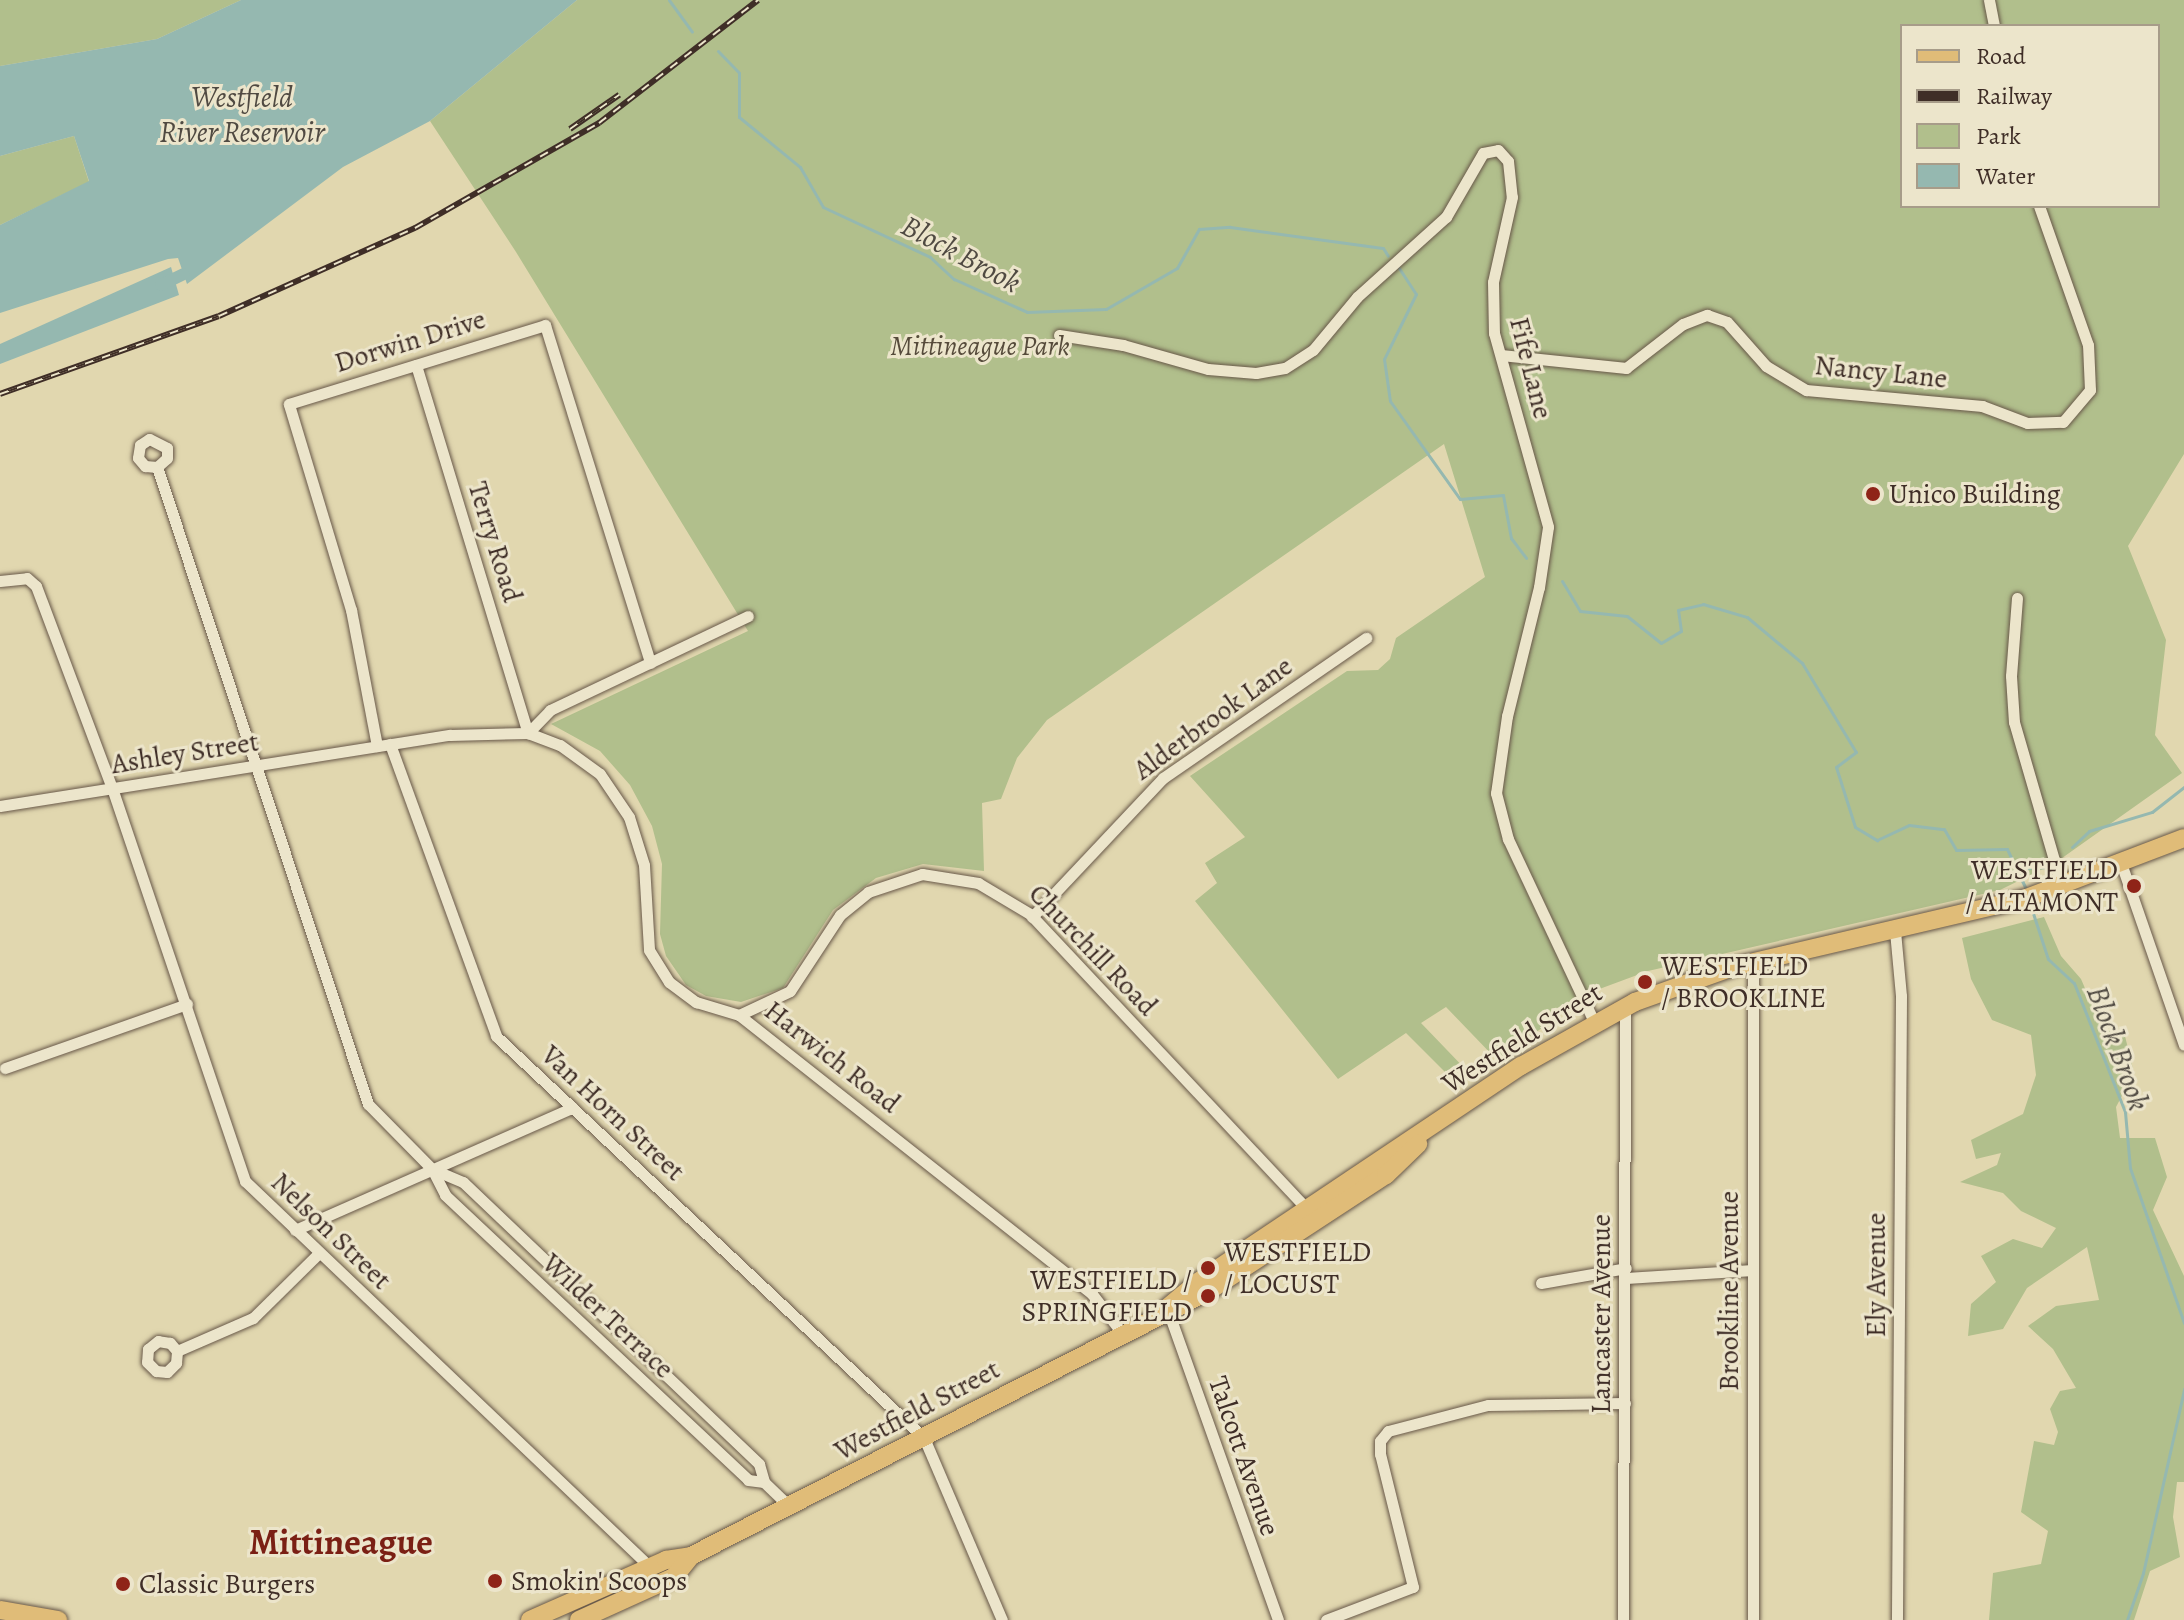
<!DOCTYPE html>
<html>
<head>
<meta charset="utf-8">
<style>
	body { margin:0 }
	#map { position:relative; width:2184px; height:1620px; overflow:hidden; background:#e1d7af; font-family:Alegreya,serif }
	div>[style] { position:absolute }
	[style*='--x'] { left:calc(var(--x)*1px); top:calc(var(--y)*1px); width:calc(var(--w)*1px); rotate:calc(var(--a)*1deg) }
	.green>* { inset:0; background:#b1bf8c }
	.water>* { inset:0; background:#95b8b0 }
	.stream>* { height:3px; margin:-1.5px; padding:0 1.5px; transform-origin:1.5px; border-radius:1.5px; background:#95b8b0 }
	.canal>* { height:12px; margin:-6px; padding:0 6px; transform-origin:6px; border-radius:6px; background:#95b8b0 }
	.roads { filter:drop-shadow(0 0 2px #685849) drop-shadow(0 0 2px #685849) }
	.street>* { height:11px; margin:-5.5px; padding:0 5.5px; transform-origin:5.5px; border-radius:5.5px; background:#ece5cb }
	.primary>* { height:18px; margin:-9px; padding:0 9px; transform-origin:9px; border-radius:9px; background:#e0bc78 }
	.rail>* { height:6px; margin-top:-3px; transform-origin:0; background:repeating-linear-gradient(90deg,#ece5cb 0 9px,#3f2e27 0 18px); box-sizing:border-box; border-block:2px solid #3f2e27 }
	.dots>* { width:22px; height:22px; translate:-50% -50%; box-sizing:border-box; border:4px solid #ece5cb; border-radius:50% }
	span { translate:-50% -50%; white-space:nowrap; text-align:center; line-height:1.15; -webkit-text-stroke:6px #ece5cb; paint-order:stroke }
	.street-label { font-size:28px; color:#3f2e27 }
	.park-label { font-size:28px; color:#564b3b; font-style:italic }
	.poi-label { font-size:28px; color:#3f2e27 }
	.left { translate:0 -50%; text-align:left }
	.right { translate:-100% -50%; text-align:right }
	.water-label { font-size:30px; color:#504a42; font-style:italic }
	.district-label { font-size:36px; color:#7a1f14; font-weight:700 }
	.legend { position:absolute; left:1900px; top:24px; width:260px; height:184px; box-sizing:border-box; background:#ece5cb; border:2px solid #a79c89; margin:0; padding:10px 14px; list-style:none; font-size:24px; color:#3f2e27 }
	.legend li { display:flex; align-items:center; gap:16px; height:40px }
	.legend b { width:40px; border:2px solid #a79c89 }
</style>
</head>
<body>
<div id="map">
	<div class="green">
		<i style="clip-path:polygon(0 0,241px 0,157px 39px,0 66px)"></i>
		<i style="clip-path:polygon(evenodd,577px 0,2184px 0,2184px 454px,2128px 546px,2166px 640px,2155px 735px,2182px 773px,2055px 863px,2000px 890px,1648px 971px,1594px 991px,1497px 1060px,1446px 1007px,1421px 1023px,1471px 1075px,1459px 1086px,1406px 1033px,1338px 1079px,1195px 901px,1217px 883px,1205px 863px,1245px 837px,1190px 776px,1347px 671px,1378px 670px,1390px 659px,1396px 638px,1485px 577px,1444px 444px,1047px 720px,1017px 758px,1001px 799px,982px 803px,984px 871px,923px 864px,876px 878px,833px 910px,783px 988px,741px 1002px,706px 996px,686px 985px,666px 956px,660px 934px,662px 864px,652px 826px,630px 785px,600px 751px,551px 724px,748px 631px,516px 252px,430px 121px,577px 0,1902px 26px,2158px 26px,2158px 206px,1902px 206px,1902px 26px)"></i>
		<i style="clip-path:polygon(74px 136px,89px 182px,0 225px,0 156px)"></i>
		<i style="clip-path:polygon(2044px 917px,2061px 956px,2081px 979px,2103px 1030px,2124px 1032px,2134px 1073px,2116px 1107px,2120px 1138px,2155px 1138px,2167px 1177px,2153px 1210px,2184px 1276px,2184px 1482px,2177px 1482px,2173px 1517px,2180px 1557px,2150px 1571px,2134px 1620px,1989px 1620px,1993px 1573px,2041px 1564px,2048px 1531px,2021px 1512px,2034px 1441px,2054px 1445px,2058px 1432px,2050px 1409px,2060px 1391px,2076px 1388px,2053px 1349px,2028px 1326px,2056px 1306px,2099px 1300px,2087px 1247px,2027px 1288px,2003px 1329px,1968px 1336px,1971px 1304px,1996px 1282px,1981px 1256px,2013px 1239px,2042px 1248px,2056px 1228px,2021px 1211px,2003px 1193px,1960px 1182px,1997px 1165px,2001px 1153px,1976px 1159px,1971px 1140px,2023px 1114px,2036px 1075px,2031px 1035px,1992px 1020px,1971px 979px,1962px 938px)"></i>
	</div>
	<div class="water">
		<i style="clip-path:polygon(241px 0,577px 0,430px 121px,343px 167px,187px 284px,178px 258px,168px 259px,0 313px,0 225px,89px 181px,74px 136px,0 156px,0 66px,157px 39px)"></i>
		<i style="clip-path:polygon(171px 267px,179px 295px,0 364px,0 344px)"></i>
	</div>
	<div class="stream">
		<i style="--x:669;--y:0;--w:39;--a:54"></i>
		<i style="--x:718;--y:51;--w:30;--a:46"></i>
		<i style="--x:739;--y:73;--w:44;--a:90"></i>
		<i style="--x:739;--y:117;--w:79;--a:39.3"></i>
		<i style="--x:800;--y:167;--w:46;--a:60.1"></i>
		<i style="--x:823;--y:207;--w:118;--a:25"></i>
		<i style="--x:930;--y:257;--w:33;--a:43"></i>
		<i style="--x:954;--y:279;--w:80;--a:24.3"></i>
		<i style="--x:1027;--y:312;--w:79;--a:-2.2"></i>
		<i style="--x:1106;--y:309;--w:82;--a:-30"></i>
		<i style="--x:1177;--y:268;--w:45;--a:-60.6"></i>
		<i style="--x:1199;--y:229;--w:31;--a:-4"></i>
		<i style="--x:1230;--y:227;--w:154;--a:7.8"></i>
		<i style="--x:1383;--y:248;--w:9;--a:58"></i>
		<i style="--x:1399;--y:268;--w:31;--a:57"></i>
		<i style="--x:1416;--y:294;--w:72;--a:116.2"></i>
		<i style="--x:1384;--y:359;--w:42;--a:81.9"></i>
		<i style="--x:1390;--y:401;--w:120;--a:54.5"></i>
		<i style="--x:1460;--y:499;--w:43;--a:-5.3"></i>
		<i style="--x:1503;--y:495;--w:44;--a:79.5"></i>
		<i style="--x:1511;--y:538;--w:25;--a:53"></i>
		<i style="--x:1562;--y:581;--w:35;--a:59"></i>
		<i style="--x:1580;--y:611;--w:47;--a:6.1"></i>
		<i style="--x:1627;--y:616;--w:43;--a:38.5"></i>
		<i style="--x:1661;--y:643;--w:23;--a:-31"></i>
		<i style="--x:1681;--y:631;--w:21;--a:-98"></i>
		<i style="--x:1678;--y:610;--w:26;--a:-13"></i>
		<i style="--x:1703;--y:604;--w:46;--a:16.5"></i>
		<i style="--x:1747;--y:617;--w:72;--a:39.9"></i>
		<i style="--x:1802;--y:663;--w:104;--a:58.8"></i>
		<i style="--x:1856;--y:752;--w:25;--a:143"></i>
		<i style="--x:1836;--y:767;--w:63;--a:72.4"></i>
		<i style="--x:1855;--y:827;--w:26;--a:31"></i>
		<i style="--x:1877;--y:840;--w:35;--a:-25"></i>
		<i style="--x:1909;--y:825;--w:35;--a:7"></i>
		<i style="--x:1944;--y:829;--w:24;--a:60"></i>
		<i style="--x:1956;--y:850;--w:51;--a:-1.1"></i>
		<i style="--x:2007;--y:849;--w:44;--a:64.6"></i>
		<i style="--x:2072;--y:847;--w:23;--a:-43"></i>
		<i style="--x:2089;--y:831;--w:66;--a:-16.8"></i>
		<i style="--x:2152;--y:812;--w:41;--a:-38"></i>
		<i style="--x:2020;--y:868;--w:24;--a:-2"></i>
		<i style="--x:2030;--y:904;--w:58;--a:71.9"></i>
		<i style="--x:2048;--y:959;--w:35;--a:43"></i>
		<i style="--x:2074;--y:983;--w:139;--a:68.4"></i>
		<i style="--x:2125;--y:1112;--w:56;--a:84.9"></i>
		<i style="--x:2130;--y:1168;--w:164;--a:70.8"></i>
		<i style="--x:2127;--y:1620;--w:50;--a:-71.2"></i>
		<i style="--x:2143;--y:1573;--w:189;--a:-77.4"></i>
	</div>
	<div class="canal">
		<i style="--x:161;--y:285;--w:25;--a:-26"></i>
	</div>
	<div class="roads">
		<div class="street">
			<i style="--x:1989;--y:0;--w:26;--a:79"></i>
			<i style="--x:1059;--y:335;--w:65;--a:8.9"></i>
			<i style="--x:1123;--y:345;--w:88;--a:15.8"></i>
			<i style="--x:1208;--y:369;--w:48;--a:4.8"></i>
			<i style="--x:1256;--y:373;--w:29;--a:-10"></i>
			<i style="--x:1285;--y:368;--w:33;--a:-33"></i>
			<i style="--x:1313;--y:350;--w:69;--a:-50.3"></i>
			<i style="--x:1357;--y:297;--w:120;--a:-42"></i>
			<i style="--x:1446;--y:217;--w:74;--a:-60"></i>
			<i style="--x:1483;--y:153;--w:15;--a:-11"></i>
			<i style="--x:1498;--y:150;--w:15;--a:48"></i>
			<i style="--x:1508;--y:161;--w:36;--a:84"></i>
			<i style="--x:1512;--y:197;--w:87;--a:102.6"></i>
			<i style="--x:1493;--y:282;--w:51;--a:88.9"></i>
			<i style="--x:1494;--y:333;--w:201;--a:74.4"></i>
			<i style="--x:1548;--y:527;--w:61;--a:98.5"></i>
			<i style="--x:1539;--y:587;--w:133;--a:103.9"></i>
			<i style="--x:1507;--y:716;--w:78;--a:98.1"></i>
			<i style="--x:1496;--y:793;--w:48;--a:75.4"></i>
			<i style="--x:1508;--y:839;--w:202;--a:64.8"></i>
			<i style="--x:1501;--y:355;--w:126;--a:5.9"></i>
			<i style="--x:1626;--y:368;--w:72;--a:-37.7"></i>
			<i style="--x:1683;--y:324;--w:26;--a:-21"></i>
			<i style="--x:1707;--y:315;--w:21;--a:19"></i>
			<i style="--x:1727;--y:322;--w:59;--a:48.4"></i>
			<i style="--x:1766;--y:366;--w:47;--a:31"></i>
			<i style="--x:1806;--y:390;--w:177;--a:5.2"></i>
			<i style="--x:1982;--y:406;--w:48;--a:20.7"></i>
			<i style="--x:2027;--y:423;--w:36;--a:-2"></i>
			<i style="--x:2063;--y:422;--w:42;--a:-49.8"></i>
			<i style="--x:2090;--y:390;--w:45;--a:-92.5"></i>
			<i style="--x:2088;--y:345;--w:147;--a:-109.4"></i>
			<i style="--x:416;--y:365;--w:385;--a:73.1"></i>
			<i style="--x:157;--y:467;--w:13;--a:-42"></i>
			<i style="--x:167;--y:458;--w:10;--a:-90"></i>
			<i style="--x:167;--y:448;--w:20;--a:-153"></i>
			<i style="--x:149;--y:439;--w:11;--a:146"></i>
			<i style="--x:140;--y:445;--w:13;--a:99"></i>
			<i style="--x:138;--y:458;--w:11;--a:49"></i>
			<i style="--x:145;--y:466;--w:12;--a:5"></i>
			<i style="--x:157;--y:467;--w:671;--a:71.67"></i>
			<i style="--x:368;--y:1104;--w:91;--a:45.4"></i>
			<i style="--x:432;--y:1169;--w:34;--a:23"></i>
			<i style="--x:463;--y:1182;--w:409;--a:43.6"></i>
			<i style="--x:759;--y:1464;--w:19;--a:74"></i>
			<i style="--x:764;--y:1482;--w:36;--a:44"></i>
			<i style="--x:0;--y:581;--w:27;--a:-6"></i>
			<i style="--x:27;--y:578;--w:12;--a:42"></i>
			<i style="--x:36;--y:586;--w:216;--a:69.4"></i>
			<i style="--x:112;--y:788;--w:415;--a:71.3"></i>
			<i style="--x:245;--y:1181;--w:559;--a:43.62"></i>
			<i style="--x:2017;--y:598;--w:78;--a:94.4"></i>
			<i style="--x:2011;--y:676;--w:46;--a:86.3"></i>
			<i style="--x:2014;--y:722;--w:172;--a:73.8"></i>
			<i style="--x:528;--y:733;--w:32;--a:-46"></i>
			<i style="--x:550;--y:710;--w:219;--a:-25.4"></i>
			<i style="--x:390;--y:744;--w:311;--a:70"></i>
			<i style="--x:496;--y:1036;--w:587;--a:43.21"></i>
			<i style="--x:924;--y:1438;--w:198;--a:66.8"></i>
			<i style="--x:377;--y:746;--w:138;--a:-100.8"></i>
			<i style="--x:351;--y:610;--w:215;--a:-106.8"></i>
			<i style="--x:289;--y:404;--w:268;--a:-17.1"></i>
			<i style="--x:545;--y:325;--w:354;--a:72.7"></i>
			<i style="--x:0;--y:806;--w:456;--a:-9"></i>
			<i style="--x:450;--y:735;--w:78;--a:-1.5"></i>
			<i style="--x:528;--y:733;--w:34;--a:21"></i>
			<i style="--x:560;--y:745;--w:49;--a:35.9"></i>
			<i style="--x:600;--y:774;--w:52;--a:56"></i>
			<i style="--x:629;--y:817;--w:50;--a:72.6"></i>
			<i style="--x:644;--y:865;--w:85;--a:86.6"></i>
			<i style="--x:649;--y:950;--w:38;--a:58"></i>
			<i style="--x:669;--y:982;--w:34;--a:37"></i>
			<i style="--x:696;--y:1002;--w:45;--a:16.8"></i>
			<i style="--x:739;--y:1015;--w:450;--a:38.3"></i>
			<i style="--x:1092;--y:1294;--w:49;--a:52.4"></i>
			<i style="--x:2122;--y:866;--w:189;--a:70.9"></i>
			<i style="--x:1032;--y:917;--w:191;--a:-46.7"></i>
			<i style="--x:1163;--y:778;--w:247;--a:-34.6"></i>
			<i style="--x:1895;--y:931;--w:65;--a:84.7"></i>
			<i style="--x:1901;--y:996;--w:624;--a:90.37"></i>
			<i style="--x:739;--y:1015;--w:56;--a:-25.2"></i>
			<i style="--x:790;--y:991;--w:91;--a:-56.7"></i>
			<i style="--x:840;--y:915;--w:36;--a:-39"></i>
			<i style="--x:868;--y:892;--w:57;--a:-18.4"></i>
			<i style="--x:922;--y:874;--w:57;--a:9.1"></i>
			<i style="--x:978;--y:883;--w:61;--a:30.8"></i>
			<i style="--x:1030;--y:914;--w:409;--a:46.8"></i>
			<i style="--x:5;--y:1068;--w:193;--a:-19.4"></i>
			<i style="--x:432;--y:1169;--w:29;--a:63"></i>
			<i style="--x:445;--y:1195;--w:416;--a:43.2"></i>
			<i style="--x:748;--y:1480;--w:16;--a:7"></i>
			<i style="--x:295;--y:1230;--w:303;--a:-23.8"></i>
			<i style="--x:1626;--y:1278;--w:127;--a:-3.6"></i>
			<i style="--x:1541;--y:1283;--w:86;--a:-10"></i>
			<i style="--x:1167;--y:1308;--w:331;--a:70.4"></i>
			<i style="--x:177;--y:1351;--w:11;--a:-131"></i>
			<i style="--x:170;--y:1343;--w:12;--a:-171"></i>
			<i style="--x:158;--y:1341;--w:13;--a:141"></i>
			<i style="--x:148;--y:1349;--w:13;--a:94"></i>
			<i style="--x:147;--y:1362;--w:13;--a:45"></i>
			<i style="--x:156;--y:1371;--w:11;--a:5"></i>
			<i style="--x:167;--y:1372;--w:13;--a:-45"></i>
			<i style="--x:176;--y:1363;--w:12;--a:-85"></i>
			<i style="--x:177;--y:1351;--w:83;--a:-23.5"></i>
			<i style="--x:253;--y:1318;--w:93;--a:-44.6"></i>
			<i style="--x:1326;--y:1620;--w:93;--a:-20.8"></i>
			<i style="--x:1413;--y:1587;--w:137;--a:-103.9"></i>
			<i style="--x:1380;--y:1454;--w:13;--a:-90"></i>
			<i style="--x:1380;--y:1441;--w:13;--a:-51"></i>
			<i style="--x:1388;--y:1431;--w:103;--a:-14.6"></i>
			<i style="--x:1488;--y:1405;--w:137;--a:-0.8"></i>
			<i style="--x:1623;--y:1620;--w:612;--a:-89.81"></i>
			<i style="--x:1753;--y:1620;--w:658;--a:-90"></i>
		</div>
		<div class="primary">
			<i style="--x:1167;--y:1308;--w:40;--a:-40"></i>
			<i style="--x:1198;--y:1282;--w:389;--a:-33.8"></i>
			<i style="--x:1521;--y:1066;--w:131;--a:-29.3"></i>
			<i style="--x:1635;--y:1002;--w:104;--a:-19.7"></i>
			<i style="--x:1733;--y:967;--w:299;--a:-13.2"></i>
			<i style="--x:2024;--y:899;--w:171;--a:-20.9"></i>
			<i style="--x:0;--y:1610;--w:59;--a:9.8"></i>
			<i style="--x:530;--y:1620;--w:149;--a:-23.8"></i>
			<i style="--x:666;--y:1560;--w:25;--a:-9"></i>
			<i style="--x:691;--y:1556;--w:580;--a:-27.1"></i>
			<i style="--x:1207;--y:1292;--w:214;--a:-33.2"></i>
			<i style="--x:1386;--y:1175;--w:45;--a:-44.1"></i>
			<i style="--x:579;--y:1620;--w:104;--a:-24.4"></i>
			<i style="--x:674;--y:1577;--w:27;--a:-51"></i>
		</div>
	</div>
	<div class="rail">
		<i style="--x:570;--y:129;--w:60;--a:-34.8"></i>
		<i style="--x:0;--y:394;--w:232;--a:-19.6"></i>
		<i style="--x:219;--y:316;--w:215;--a:-24.2"></i>
		<i style="--x:415;--y:228;--w:212;--a:-29.7"></i>
		<i style="--x:599;--y:123;--w:201;--a:-37.7"></i>
	</div>
	<div class="dots">
		<i style="left:1873px;top:494px;background:#8f2418"></i>
		<i style="left:2134px;top:886px;background:#8f2418"></i>
		<i style="left:1645px;top:982px;background:#8f2418"></i>
		<i style="left:1208px;top:1268px;background:#8f2418"></i>
		<i style="left:1208px;top:1296px;background:#8f2418"></i>
		<i style="left:495px;top:1581px;background:#8f2418"></i>
		<i style="left:123px;top:1584px;background:#8f2418"></i>
	</div>
	<div class="street-label">
		<span style="left:410px;top:341px;rotate:-17deg">Dorwin Drive</span>
		<span style="left:1531px;top:368px;rotate:76deg">Fife Lane</span>
		<span style="left:1881px;top:372px;rotate:6deg">Nancy Lane</span>
		<span style="left:495px;top:542px;rotate:73deg">Terry Road</span>
		<span style="left:1213px;top:718px;rotate:-36deg">Alderbrook Lane</span>
		<span style="left:185px;top:753px;rotate:-9deg">Ashley Street</span>
		<span style="left:1093px;top:950px;rotate:46deg">Churchill Road</span>
		<span style="left:1522px;top:1038px;rotate:-32deg">Westfield Street</span>
		<span style="left:832px;top:1057px;rotate:38deg">Harwich Road</span>
		<span style="left:613px;top:1113px;rotate:43deg">Van Horn Street</span>
		<span style="left:331px;top:1231px;rotate:44deg">Nelson Street</span>
		<span style="left:1876px;top:1275px;rotate:-90deg">Ely Avenue</span>
		<span style="left:1729px;top:1291px;rotate:-90deg">Brookline Avenue</span>
		<span style="left:1601px;top:1314px;rotate:-90deg">Lancaster Avenue</span>
		<span style="left:608px;top:1316px;rotate:43deg">Wilder Terrace</span>
		<span style="left:917px;top:1410px;rotate:-28deg">Westfield Street</span>
		<span style="left:1244px;top:1456px;rotate:71deg">Talcott Avenue</span>
	</div>
	<div class="park-label">
		<span style="left:980px;top:346px">Mittineague Park</span>
	</div>
	<div class="poi-label">
		<span class="left" style="left:1889px;top:494px">Unico Building</span>
		<span class="right" style="left:2118px;top:886px">WESTFIELD<br>/ ALTAMONT</span>
		<span class="left" style="left:1661px;top:982px">WESTFIELD<br>/ BROOKLINE</span>
		<span class="left" style="left:1224px;top:1268px">WESTFIELD<br>/ LOCUST</span>
		<span class="right" style="left:1192px;top:1296px">WESTFIELD /<br>SPRINGFIELD</span>
		<span class="left" style="left:511px;top:1581px">Smokin' Scoops</span>
		<span class="left" style="left:139px;top:1584px">Classic Burgers</span>
	</div>
	<div class="water-label">
		<span style="left:242px;top:114px">Westfield<br>River Reservoir</span>
		<span style="left:961px;top:254px;rotate:28deg">Block Brook</span>
		<span style="left:2118px;top:1048px;rotate:70deg">Block Brook</span>
	</div>
	<div class="district-label">
		<span style="left:341px;top:1542px">Mittineague</span>
	</div>
	<ul class="legend">
	<li><b style="height:10px;background:#e0bc78"></b>Road</li>
	<li><b style="height:10px;background:#3f2e27"></b>Railway</li>
	<li><b style="height:22px;background:#b1bf8c"></b>Park</li>
	<li><b style="height:22px;background:#95b8b0"></b>Water</li>
	</ul>
</div>
</body>
</html>
